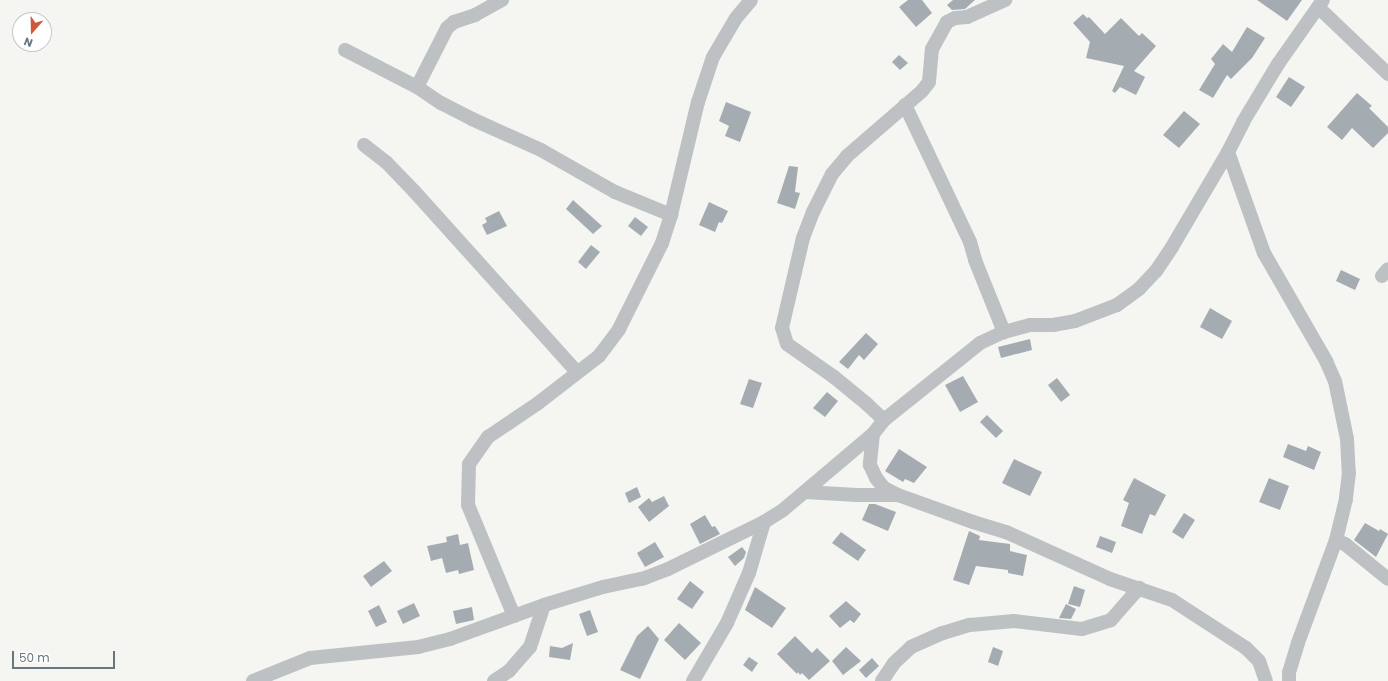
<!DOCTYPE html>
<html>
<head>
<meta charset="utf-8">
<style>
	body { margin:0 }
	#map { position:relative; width:1388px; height:681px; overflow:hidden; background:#f5f5f2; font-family:Poppins,sans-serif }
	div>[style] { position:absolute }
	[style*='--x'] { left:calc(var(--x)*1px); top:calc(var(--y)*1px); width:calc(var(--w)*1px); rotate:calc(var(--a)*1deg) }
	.building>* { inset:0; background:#a5acb1 }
	.street>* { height:14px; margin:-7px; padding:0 7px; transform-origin:7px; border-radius:7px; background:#bdc1c4 }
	span { translate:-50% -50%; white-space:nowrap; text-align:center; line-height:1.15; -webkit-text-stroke:4px #fff; paint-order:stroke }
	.north { position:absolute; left:12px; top:12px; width:40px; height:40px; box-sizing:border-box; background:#fff; border:1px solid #c3c8cc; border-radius:50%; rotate:200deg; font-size:11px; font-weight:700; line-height:16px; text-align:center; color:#687680 }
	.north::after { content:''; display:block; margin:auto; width:14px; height:18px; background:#ce5839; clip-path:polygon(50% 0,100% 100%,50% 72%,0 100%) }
	.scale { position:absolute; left:12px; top:651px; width:103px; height:18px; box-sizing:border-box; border:2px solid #687680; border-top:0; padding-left:5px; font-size:12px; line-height:14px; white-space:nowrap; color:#687680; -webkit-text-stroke:3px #fff; paint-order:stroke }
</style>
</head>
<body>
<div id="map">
	<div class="building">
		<i style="clip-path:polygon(908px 0,922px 0,932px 13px,916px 27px,899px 7px)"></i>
		<i style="clip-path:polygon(953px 0,975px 0,965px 9px,952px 10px,947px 5px)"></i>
		<i style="clip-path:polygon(1257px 0,1302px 0,1287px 21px)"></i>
		<i style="clip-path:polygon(1083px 14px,1087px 18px,1089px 17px,1105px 34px,1121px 18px,1139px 36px,1142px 33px,1156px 46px,1134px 71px,1145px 77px,1136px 95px,1120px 87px,1115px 93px,1112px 91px,1124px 66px,1086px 58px,1090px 42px,1073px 23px)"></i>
		<i style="clip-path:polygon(1247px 27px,1265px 38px,1252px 58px,1231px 79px,1227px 75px,1213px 98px,1199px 90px,1215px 64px,1211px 59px,1223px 44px,1232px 52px)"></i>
		<i style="clip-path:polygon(899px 55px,908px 63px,900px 70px,892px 62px)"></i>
		<i style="clip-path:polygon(1289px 77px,1305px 87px,1291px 107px,1276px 97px)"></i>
		<i style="clip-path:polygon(1357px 93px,1372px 106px,1369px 108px,1388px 127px,1388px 133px,1373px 148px,1352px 128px,1342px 140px,1327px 127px)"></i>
		<i style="clip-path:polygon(726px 102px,751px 112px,740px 142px,725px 136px,729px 126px,719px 121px)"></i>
		<i style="clip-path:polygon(1184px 111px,1200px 124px,1179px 148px,1163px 135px)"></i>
		<i style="clip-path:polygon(789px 166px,798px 167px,795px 192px,800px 193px,795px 209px,777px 203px)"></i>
		<i style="clip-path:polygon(573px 200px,602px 226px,593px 234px,566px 209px)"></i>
		<i style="clip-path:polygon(709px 202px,728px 211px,722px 223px,719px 222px,715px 232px,699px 225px)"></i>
		<i style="clip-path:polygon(499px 211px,507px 226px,487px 235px,482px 225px,487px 222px,485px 218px)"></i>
		<i style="clip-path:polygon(635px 217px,648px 227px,641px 236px,628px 226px)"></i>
		<i style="clip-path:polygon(591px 245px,600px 252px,586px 269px,578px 262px)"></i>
		<i style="clip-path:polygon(1341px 270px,1360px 279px,1355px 290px,1336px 281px)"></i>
		<i style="clip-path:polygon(1210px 308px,1232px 321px,1222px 339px,1200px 327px)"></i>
		<i style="clip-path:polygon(866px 333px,878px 344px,864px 360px,859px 355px,848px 369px,839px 362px)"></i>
		<i style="clip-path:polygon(1030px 339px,1032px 350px,1001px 358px,998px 347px)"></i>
		<i style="clip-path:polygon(963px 376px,978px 402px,960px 412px,945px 385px)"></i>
		<i style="clip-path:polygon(1057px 378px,1070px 395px,1061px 402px,1048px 385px)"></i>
		<i style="clip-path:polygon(749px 379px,762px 383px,753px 408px,740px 404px)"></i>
		<i style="clip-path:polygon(827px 392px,838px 401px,825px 417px,813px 408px)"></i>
		<i style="clip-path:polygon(987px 415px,1003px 431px,996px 438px,980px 422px)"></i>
		<i style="clip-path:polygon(1288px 444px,1306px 451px,1308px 446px,1321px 452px,1314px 470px,1283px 457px)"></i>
		<i style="clip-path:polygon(899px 449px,927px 467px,914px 483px,905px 479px,903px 482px,885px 471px)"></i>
		<i style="clip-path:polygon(1014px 459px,1042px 472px,1030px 496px,1002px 483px)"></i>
		<i style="clip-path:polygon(1134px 478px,1166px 495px,1155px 516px,1150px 514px,1142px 534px,1121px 526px,1129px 503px,1123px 500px)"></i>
		<i style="clip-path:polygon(1269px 478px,1289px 486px,1280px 510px,1259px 502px)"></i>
		<i style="clip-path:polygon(637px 487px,641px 497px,629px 503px,625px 493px)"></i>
		<i style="clip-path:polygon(664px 496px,669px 506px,649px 522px,638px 507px,649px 498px,652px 502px)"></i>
		<i style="clip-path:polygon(869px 504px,875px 504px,896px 512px,888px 531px,862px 520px)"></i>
		<i style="clip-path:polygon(1184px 513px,1195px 520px,1183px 539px,1172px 532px)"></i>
		<i style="clip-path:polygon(705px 515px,712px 527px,715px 526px,720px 534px,700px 544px,690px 524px)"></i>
		<i style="clip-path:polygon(1365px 523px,1379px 531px,1380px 529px,1388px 534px,1376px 557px,1354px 540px)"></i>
		<i style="clip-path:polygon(969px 531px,980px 536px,979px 540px,1010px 544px,1010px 551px,1027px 555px,1023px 576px,1008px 573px,1008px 570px,976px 566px,969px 585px,953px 580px)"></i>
		<i style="clip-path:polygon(841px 532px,866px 550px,858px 561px,832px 543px)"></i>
		<i style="clip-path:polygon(458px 534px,460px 545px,468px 543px,474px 570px,459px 574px,458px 570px,446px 573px,442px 558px,431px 561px,427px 546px,447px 542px,446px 537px)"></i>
		<i style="clip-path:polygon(1100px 536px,1116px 542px,1112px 553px,1096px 547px)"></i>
		<i style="clip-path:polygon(655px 542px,664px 557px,645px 567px,637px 553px)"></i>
		<i style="clip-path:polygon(742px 547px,746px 552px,744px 558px,735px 566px,728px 557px)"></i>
		<i style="clip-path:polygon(384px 561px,392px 571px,371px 587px,363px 576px)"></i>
		<i style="clip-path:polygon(690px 581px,704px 592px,692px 609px,677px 599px)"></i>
		<i style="clip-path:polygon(1074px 586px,1085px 590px,1080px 607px,1068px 604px)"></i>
		<i style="clip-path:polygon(755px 587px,786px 608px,772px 628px,745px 610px)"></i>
		<i style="clip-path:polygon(846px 601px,861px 614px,854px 623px,850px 620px,840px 628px,829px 616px)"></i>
		<i style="clip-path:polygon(414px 603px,420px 616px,403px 624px,397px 611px)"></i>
		<i style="clip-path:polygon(1066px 604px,1076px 609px,1071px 619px,1059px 618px)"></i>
		<i style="clip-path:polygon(379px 605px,387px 622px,376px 627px,368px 611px)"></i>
		<i style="clip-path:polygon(472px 607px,474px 620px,456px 624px,453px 611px)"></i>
		<i style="clip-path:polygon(590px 610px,598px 632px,587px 636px,579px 614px)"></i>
		<i style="clip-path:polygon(679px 623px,701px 643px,685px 660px,664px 640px)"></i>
		<i style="clip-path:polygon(648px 626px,659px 639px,640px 679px,620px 670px,637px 636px)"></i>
		<i style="clip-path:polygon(795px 636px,812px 653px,817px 648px,830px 661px,809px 680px,802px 673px,800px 675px,798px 672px,797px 674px,777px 654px)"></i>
		<i style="clip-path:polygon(573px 643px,570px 660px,549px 657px,550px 646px,562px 648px)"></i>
		<i style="clip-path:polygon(846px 647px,861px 661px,843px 675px,832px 661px)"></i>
		<i style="clip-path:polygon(993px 647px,1003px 651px,998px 666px,988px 662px)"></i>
		<i style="clip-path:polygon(749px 657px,758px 663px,752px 672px,743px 665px)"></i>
		<i style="clip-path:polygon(872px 658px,879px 666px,866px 678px,859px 670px)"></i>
	</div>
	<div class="street">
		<i style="--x:1318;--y:7;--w:97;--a:43.7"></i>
		<i style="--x:345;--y:50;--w:81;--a:27.2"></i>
		<i style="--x:417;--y:87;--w:29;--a:34"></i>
		<i style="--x:441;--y:103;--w:35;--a:27"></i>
		<i style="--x:472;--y:119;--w:76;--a:24.2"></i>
		<i style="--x:541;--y:150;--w:85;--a:29.6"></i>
		<i style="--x:615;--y:192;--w:61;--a:22.3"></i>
		<i style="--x:417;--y:87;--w:66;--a:-63"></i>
		<i style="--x:447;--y:28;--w:9;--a:-41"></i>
		<i style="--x:454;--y:22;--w:22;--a:-18"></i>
		<i style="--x:475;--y:15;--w:31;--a:-29"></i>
		<i style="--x:905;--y:105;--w:152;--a:64.6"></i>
		<i style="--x:970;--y:242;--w:19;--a:74"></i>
		<i style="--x:975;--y:260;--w:78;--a:68.1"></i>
		<i style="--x:364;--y:145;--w:29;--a:38"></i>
		<i style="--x:387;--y:163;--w:39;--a:46"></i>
		<i style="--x:414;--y:191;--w:244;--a:48"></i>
		<i style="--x:1228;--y:152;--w:107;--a:70.4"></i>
		<i style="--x:1264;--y:253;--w:125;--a:60.1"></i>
		<i style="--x:1326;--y:361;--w:22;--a:66"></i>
		<i style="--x:1335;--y:381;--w:59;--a:78.3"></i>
		<i style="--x:1347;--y:439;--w:34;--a:87"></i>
		<i style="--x:1349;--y:473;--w:26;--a:97"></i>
		<i style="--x:1346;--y:499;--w:42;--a:103.7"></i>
		<i style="--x:1336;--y:540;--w:110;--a:110.3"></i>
		<i style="--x:1298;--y:643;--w:30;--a:107"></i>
		<i style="--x:1289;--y:672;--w:9;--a:90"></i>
		<i style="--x:1382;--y:276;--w:9;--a:-49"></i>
		<i style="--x:884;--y:420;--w:23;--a:-137"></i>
		<i style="--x:867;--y:404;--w:43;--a:-140.7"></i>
		<i style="--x:834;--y:377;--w:57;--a:-144.9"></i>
		<i style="--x:787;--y:344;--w:17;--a:-107"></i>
		<i style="--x:782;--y:328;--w:92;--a:-76.9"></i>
		<i style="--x:803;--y:238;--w:28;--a:-69"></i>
		<i style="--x:813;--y:212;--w:42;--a:-63.4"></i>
		<i style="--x:832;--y:174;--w:23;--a:-50"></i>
		<i style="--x:847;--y:156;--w:99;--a:-40.9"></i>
		<i style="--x:922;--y:91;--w:11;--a:-52"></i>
		<i style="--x:929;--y:82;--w:33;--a:-85"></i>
		<i style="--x:932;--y:49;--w:31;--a:-61"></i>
		<i style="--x:947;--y:22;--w:9;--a:-27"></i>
		<i style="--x:955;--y:18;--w:12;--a:-5"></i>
		<i style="--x:967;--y:17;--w:42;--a:-24.1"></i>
		<i style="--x:873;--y:434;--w:31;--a:96"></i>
		<i style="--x:870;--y:465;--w:14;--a:65"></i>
		<i style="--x:876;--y:478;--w:13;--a:51"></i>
		<i style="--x:884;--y:488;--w:16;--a:27"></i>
		<i style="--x:898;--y:495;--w:80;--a:19.8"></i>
		<i style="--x:973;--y:522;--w:34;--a:17"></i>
		<i style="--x:1006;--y:532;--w:114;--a:24.3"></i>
		<i style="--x:1110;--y:579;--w:65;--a:18.7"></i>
		<i style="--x:1172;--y:600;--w:88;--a:33"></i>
		<i style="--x:1246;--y:648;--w:18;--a:45"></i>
		<i style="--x:1259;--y:661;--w:21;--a:71"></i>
		<i style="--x:805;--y:492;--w:52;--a:3.3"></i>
		<i style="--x:857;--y:495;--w:40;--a:0"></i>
		<i style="--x:1336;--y:540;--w:10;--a:24"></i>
		<i style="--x:1345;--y:544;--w:55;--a:39.1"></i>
		<i style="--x:514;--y:616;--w:120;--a:-112.5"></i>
		<i style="--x:468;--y:505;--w:41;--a:-88.6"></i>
		<i style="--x:469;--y:464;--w:33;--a:-55"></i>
		<i style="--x:488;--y:437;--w:59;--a:-34"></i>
		<i style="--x:537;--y:404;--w:78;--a:-37.7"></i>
		<i style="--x:599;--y:356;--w:34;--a:-53"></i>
		<i style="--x:619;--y:329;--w:96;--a:-63.4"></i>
		<i style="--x:662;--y:243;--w:29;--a:-72"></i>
		<i style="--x:671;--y:215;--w:116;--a:-76.6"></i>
		<i style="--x:698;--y:102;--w:47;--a:-71.6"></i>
		<i style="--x:713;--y:57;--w:45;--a:-59.5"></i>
		<i style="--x:736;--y:18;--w:23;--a:-50"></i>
		<i style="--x:253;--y:681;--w:61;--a:-22"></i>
		<i style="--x:310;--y:658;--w:109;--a:-5.8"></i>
		<i style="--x:418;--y:647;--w:33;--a:-14"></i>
		<i style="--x:450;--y:639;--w:100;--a:-19.9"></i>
		<i style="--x:544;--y:605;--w:62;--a:-17"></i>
		<i style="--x:603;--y:587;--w:40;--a:-12"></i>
		<i style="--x:642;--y:579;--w:28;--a:-21"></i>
		<i style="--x:668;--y:569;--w:107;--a:-26.1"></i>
		<i style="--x:764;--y:522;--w:22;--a:-32"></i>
		<i style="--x:783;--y:510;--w:118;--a:-40.2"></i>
		<i style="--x:873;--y:434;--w:18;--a:-52"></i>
		<i style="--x:884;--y:420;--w:123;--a:-38.7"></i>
		<i style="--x:980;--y:343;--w:26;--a:-25"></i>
		<i style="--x:1004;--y:332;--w:27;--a:-15"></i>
		<i style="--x:1030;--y:325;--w:23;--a:0"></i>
		<i style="--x:1053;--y:325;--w:22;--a:-10"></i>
		<i style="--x:1075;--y:321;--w:45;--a:-20.9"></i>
		<i style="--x:1117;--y:305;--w:27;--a:-36"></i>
		<i style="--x:1139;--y:289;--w:25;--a:-47"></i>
		<i style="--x:1156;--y:271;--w:29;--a:-56"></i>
		<i style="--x:1172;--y:247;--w:110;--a:-59.5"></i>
		<i style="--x:1228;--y:152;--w:34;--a:-63"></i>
		<i style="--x:1243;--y:122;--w:68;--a:-58.9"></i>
		<i style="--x:1278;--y:64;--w:78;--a:-54.9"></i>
		<i style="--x:494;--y:681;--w:18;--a:-34"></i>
		<i style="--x:509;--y:671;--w:32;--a:-49"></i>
		<i style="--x:530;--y:647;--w:44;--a:-71.6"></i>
		<i style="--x:693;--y:681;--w:67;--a:-59.6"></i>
		<i style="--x:727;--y:623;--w:55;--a:-66.3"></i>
		<i style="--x:749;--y:573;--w:53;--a:-73.6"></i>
		<i style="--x:882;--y:681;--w:22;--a:-56"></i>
		<i style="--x:894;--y:663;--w:23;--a:-43"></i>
		<i style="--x:911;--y:647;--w:35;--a:-24"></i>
		<i style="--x:943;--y:633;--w:28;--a:-17"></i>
		<i style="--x:970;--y:625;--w:44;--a:-5.2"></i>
		<i style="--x:1014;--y:621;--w:68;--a:6.7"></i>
		<i style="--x:1082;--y:629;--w:30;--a:-17"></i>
		<i style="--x:1111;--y:620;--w:43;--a:-48.8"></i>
	</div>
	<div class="north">N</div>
	<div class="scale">50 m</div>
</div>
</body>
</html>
